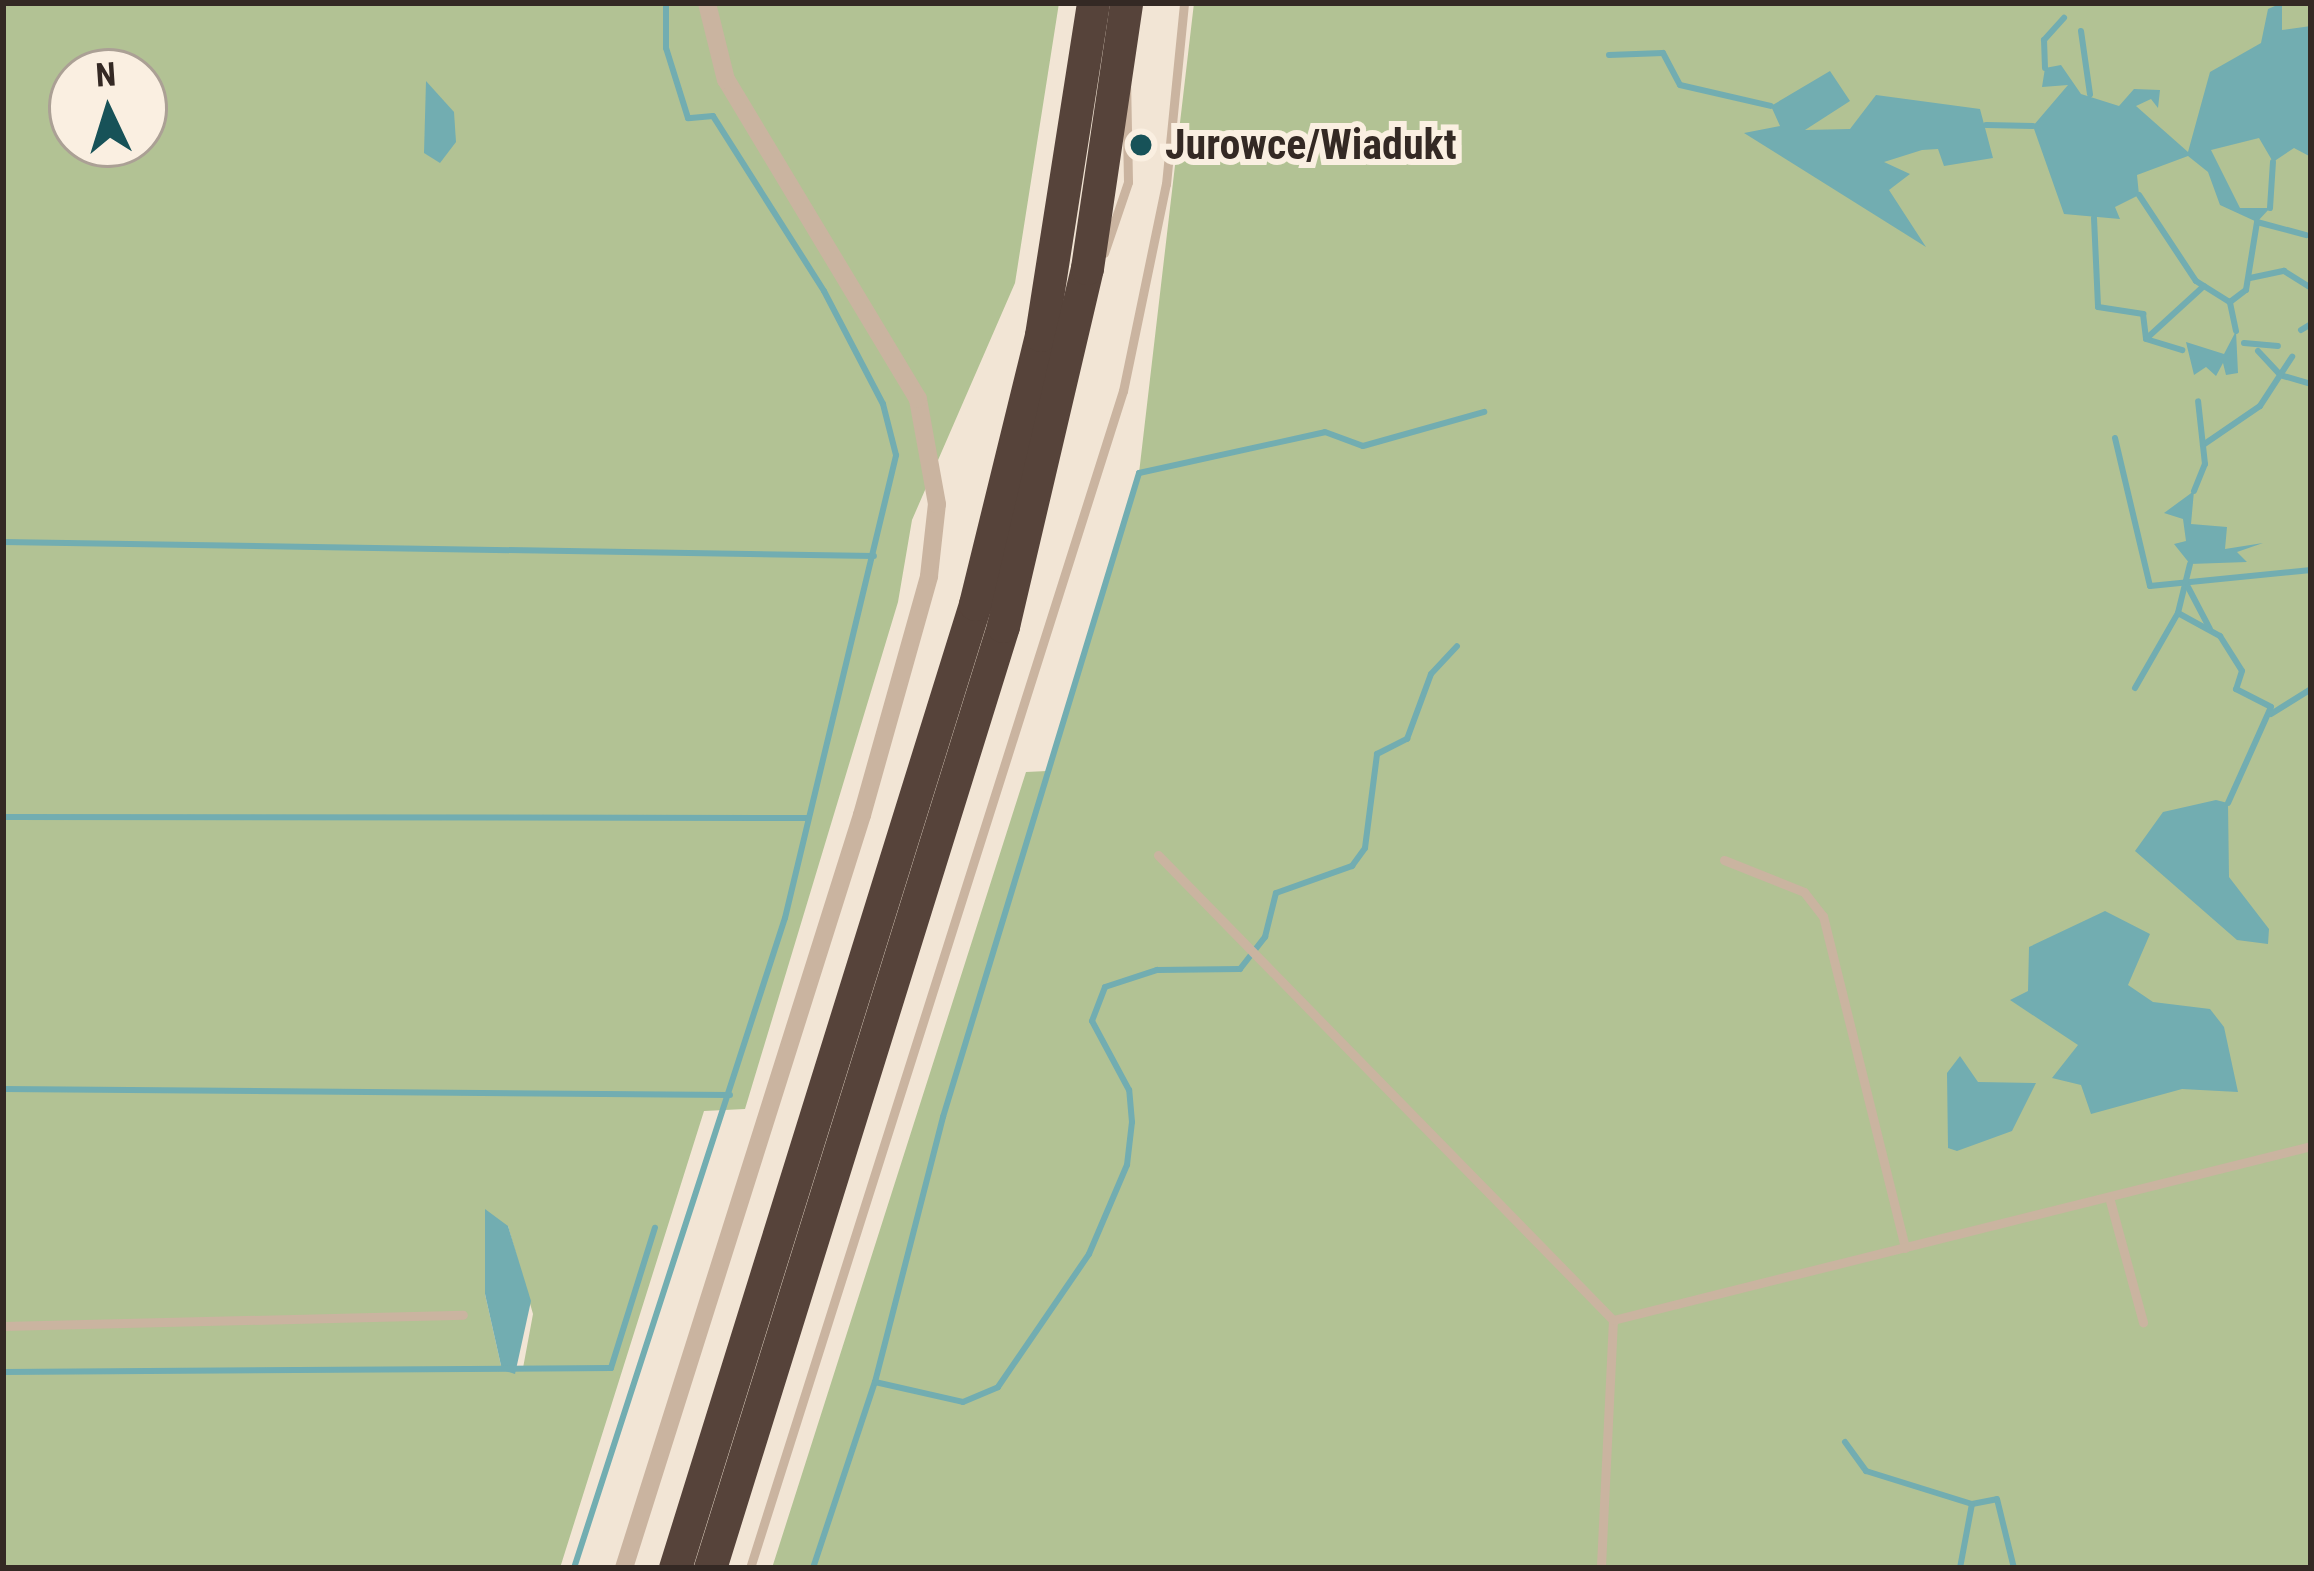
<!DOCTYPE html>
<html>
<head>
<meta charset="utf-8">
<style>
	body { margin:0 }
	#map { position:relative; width:2314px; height:1571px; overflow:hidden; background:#f2e5d5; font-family:"Roboto Condensed",sans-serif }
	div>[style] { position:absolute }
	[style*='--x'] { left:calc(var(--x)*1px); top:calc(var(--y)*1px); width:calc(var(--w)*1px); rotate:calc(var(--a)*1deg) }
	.green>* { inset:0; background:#b2c294 }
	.water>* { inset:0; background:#72adb1 }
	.stream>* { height:6px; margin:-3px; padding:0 3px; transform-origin:3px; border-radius:3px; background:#72adb1 }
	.lane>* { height:9px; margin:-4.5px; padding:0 4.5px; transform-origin:4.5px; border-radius:4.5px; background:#cab4a0 }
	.street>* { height:18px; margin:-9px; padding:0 9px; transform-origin:9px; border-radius:9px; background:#cab4a0 }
	.highway>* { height:33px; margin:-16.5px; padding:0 16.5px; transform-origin:16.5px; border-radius:16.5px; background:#56433a }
	.dots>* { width:33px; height:33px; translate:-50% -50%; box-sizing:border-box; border:6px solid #faefe1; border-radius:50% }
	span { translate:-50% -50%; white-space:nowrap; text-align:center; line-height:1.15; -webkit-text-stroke:12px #faefe1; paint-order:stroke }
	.poi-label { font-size:42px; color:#342924; font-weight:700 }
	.left { translate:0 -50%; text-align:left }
	.frame { position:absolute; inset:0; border:6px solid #342924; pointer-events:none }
	.north { position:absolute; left:48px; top:48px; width:120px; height:120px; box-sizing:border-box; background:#faefe1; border:3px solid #aba095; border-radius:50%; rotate:356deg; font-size:33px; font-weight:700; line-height:48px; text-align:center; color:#342924 }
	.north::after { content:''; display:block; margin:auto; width:42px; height:54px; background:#175258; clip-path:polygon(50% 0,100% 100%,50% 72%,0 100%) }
</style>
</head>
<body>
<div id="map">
	<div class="green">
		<i style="clip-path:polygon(evenodd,3px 3px,1059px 3px,1015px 283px,912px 520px,898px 602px,745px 1109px,704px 1111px,560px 1568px,3px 1568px,3px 3px,72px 72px,144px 72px,144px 144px,72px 144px,72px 72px,3px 3px,508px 1226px,533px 1314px,523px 1368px,502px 1370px,485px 1294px,508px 1226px)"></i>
		<i style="clip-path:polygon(1194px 3px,2311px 3px,2311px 1568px,772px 1568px,1026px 772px,1047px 771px,1139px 473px)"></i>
	</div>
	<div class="water">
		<i style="clip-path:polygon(2282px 3px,2282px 30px,2311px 26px,2311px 157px,2294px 148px,2273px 162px,2259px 138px,2211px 150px,2240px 208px,2270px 208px,2257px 222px,2220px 205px,2208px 172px,2188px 156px,2137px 175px,2139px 195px,2115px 207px,2120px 219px,2064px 214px,2033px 126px,2068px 85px,2042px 87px,2045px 68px,2061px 65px,2081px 94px,2119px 106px,2134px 89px,2160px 90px,2158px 108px,2151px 99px,2136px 106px,2188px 152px,2210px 72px,2261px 43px,2268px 9px)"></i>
		<i style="clip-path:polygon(1830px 71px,1850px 101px,1805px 130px,1850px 129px,1876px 95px,1980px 109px,1993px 158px,1944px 166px,1938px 149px,1922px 150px,1884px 162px,1910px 174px,1889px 190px,1926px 247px,1744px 133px,1780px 126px,1771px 106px)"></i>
		<i style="clip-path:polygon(426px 81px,454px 112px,456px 142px,440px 163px,424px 153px)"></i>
		<i style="clip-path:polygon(2236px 331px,2238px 373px,2226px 375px,2223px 363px,2216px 376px,2206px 367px,2194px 375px,2186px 342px,2224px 354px)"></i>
		<i style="clip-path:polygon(2194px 491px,2191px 524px,2227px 527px,2225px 549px,2263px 543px,2237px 552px,2247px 562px,2190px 564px,2174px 544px,2186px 541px,2183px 519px,2164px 513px)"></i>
		<i style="clip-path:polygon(2216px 800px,2228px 803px,2229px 877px,2269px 929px,2268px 944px,2237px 940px,2135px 851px,2163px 812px)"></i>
		<i style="clip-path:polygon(2105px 911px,2150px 934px,2128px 985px,2153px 1002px,2210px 1009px,2224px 1027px,2238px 1092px,2182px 1089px,2091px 1114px,2081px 1085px,2052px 1078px,2078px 1045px,2010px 1000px,2028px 991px,2029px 947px)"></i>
		<i style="clip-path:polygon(1960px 1056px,1978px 1082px,2036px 1083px,2012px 1131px,1957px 1151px,1948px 1148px,1947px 1073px)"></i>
		<i style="clip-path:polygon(485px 1209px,508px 1226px,531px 1301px,515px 1374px,502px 1370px,485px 1294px)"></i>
	</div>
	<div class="stream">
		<i style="--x:2081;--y:31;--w:64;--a:81.9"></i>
		<i style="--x:1609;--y:55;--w:54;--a:-2.1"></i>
		<i style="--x:1663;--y:53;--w:36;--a:62"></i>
		<i style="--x:1680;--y:85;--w:93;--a:13"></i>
		<i style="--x:2045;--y:68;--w:28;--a:-92"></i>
		<i style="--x:2044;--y:40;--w:30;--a:-48"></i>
		<i style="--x:1986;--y:125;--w:47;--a:1.2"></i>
		<i style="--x:2139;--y:195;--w:103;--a:56.5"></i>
		<i style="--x:2196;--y:281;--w:40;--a:32"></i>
		<i style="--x:2270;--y:208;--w:46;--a:-86.3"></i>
		<i style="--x:2094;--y:218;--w:89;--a:87.4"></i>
		<i style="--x:2098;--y:307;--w:46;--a:8.8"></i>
		<i style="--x:2143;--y:314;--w:25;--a:83"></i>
		<i style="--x:2146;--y:339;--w:38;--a:17"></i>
		<i style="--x:2250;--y:278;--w:35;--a:-12"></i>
		<i style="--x:2284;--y:271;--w:32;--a:32"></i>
		<i style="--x:2301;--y:330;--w:12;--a:-31"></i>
		<i style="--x:2236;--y:331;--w:30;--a:-102"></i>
		<i style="--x:2230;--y:302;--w:20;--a:-37"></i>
		<i style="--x:2246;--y:290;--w:69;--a:-80.8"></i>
		<i style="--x:2257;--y:222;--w:51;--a:14.9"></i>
		<i style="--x:2147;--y:338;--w:77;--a:-42.4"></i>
		<i style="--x:2244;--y:343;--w:34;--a:5"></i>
		<i style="--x:2258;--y:351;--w:33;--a:47"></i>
		<i style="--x:2280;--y:375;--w:32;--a:16"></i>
		<i style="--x:2115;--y:438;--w:152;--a:76.7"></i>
		<i style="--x:2150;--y:586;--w:162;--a:-5.7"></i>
		<i style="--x:2203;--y:445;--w:69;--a:-34.4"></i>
		<i style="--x:2260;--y:406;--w:59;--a:-56.9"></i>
		<i style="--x:2194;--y:491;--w:29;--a:-68"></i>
		<i style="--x:2205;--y:464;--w:63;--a:-96.3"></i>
		<i style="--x:3;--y:542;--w:871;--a:0.92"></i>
		<i style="--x:2190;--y:564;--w:50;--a:103.8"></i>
		<i style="--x:2178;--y:613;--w:48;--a:28.7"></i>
		<i style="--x:2220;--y:636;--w:41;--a:57.8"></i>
		<i style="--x:2242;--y:671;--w:19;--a:108"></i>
		<i style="--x:2236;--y:689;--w:39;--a:27"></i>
		<i style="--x:2271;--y:707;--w:105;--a:114.1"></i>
		<i style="--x:2188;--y:587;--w:47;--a:62.4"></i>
		<i style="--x:2135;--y:688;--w:86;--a:-60.2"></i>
		<i style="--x:2271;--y:714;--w:47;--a:-32"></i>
		<i style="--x:3;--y:817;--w:804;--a:0.07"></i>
		<i style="--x:3;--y:1089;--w:727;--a:0.47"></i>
		<i style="--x:3;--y:1372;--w:608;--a:-0.38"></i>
		<i style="--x:611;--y:1368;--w:147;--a:-72.6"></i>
		<i style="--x:875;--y:1382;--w:274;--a:-75.6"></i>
		<i style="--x:943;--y:1117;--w:673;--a:-73.07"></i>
		<i style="--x:1139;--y:473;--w:190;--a:-12.4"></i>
		<i style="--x:1325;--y:432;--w:40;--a:20.2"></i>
		<i style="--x:1363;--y:446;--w:126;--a:-15.7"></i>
		<i style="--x:1845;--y:1442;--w:36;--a:54"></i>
		<i style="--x:1866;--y:1471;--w:111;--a:17.3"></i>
		<i style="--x:1972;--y:1504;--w:25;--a:-11"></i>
		<i style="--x:1997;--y:1499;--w:71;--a:76.2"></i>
		<i style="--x:574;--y:1568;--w:683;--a:-72.02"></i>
		<i style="--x:785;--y:918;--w:476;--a:-76.5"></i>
		<i style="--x:896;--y:455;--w:53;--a:-104.3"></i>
		<i style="--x:883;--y:404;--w:127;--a:-117.6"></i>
		<i style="--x:824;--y:291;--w:207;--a:-122.4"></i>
		<i style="--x:713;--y:116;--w:25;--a:175"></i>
		<i style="--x:688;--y:118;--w:73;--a:-107.4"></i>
		<i style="--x:666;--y:48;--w:45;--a:-90"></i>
		<i style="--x:813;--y:1568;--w:196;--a:-71.6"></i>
		<i style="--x:875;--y:1382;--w:90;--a:12.8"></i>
		<i style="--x:963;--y:1402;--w:38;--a:-23"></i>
		<i style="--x:998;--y:1387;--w:161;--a:-55.6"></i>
		<i style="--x:1089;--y:1254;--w:97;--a:-66.9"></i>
		<i style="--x:1127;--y:1165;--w:43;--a:-83.4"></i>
		<i style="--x:1132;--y:1122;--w:32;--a:-95"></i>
		<i style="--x:1129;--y:1090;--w:78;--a:-118.2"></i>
		<i style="--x:1092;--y:1021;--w:36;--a:-69"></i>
		<i style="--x:1105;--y:987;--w:55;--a:-18.1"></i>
		<i style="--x:1157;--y:970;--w:83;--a:-0.7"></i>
		<i style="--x:1240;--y:969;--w:41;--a:-52"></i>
		<i style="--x:1265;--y:937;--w:45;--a:-76"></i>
		<i style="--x:1276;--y:893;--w:81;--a:-19.6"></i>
		<i style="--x:1352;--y:866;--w:22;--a:-54"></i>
		<i style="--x:1365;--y:848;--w:95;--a:-82.7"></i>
		<i style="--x:1377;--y:754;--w:34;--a:-27"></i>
		<i style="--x:1407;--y:739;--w:69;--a:-69.7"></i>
		<i style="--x:1431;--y:674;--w:38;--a:-47"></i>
		<i style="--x:1960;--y:1568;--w:65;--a:-79.4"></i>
	</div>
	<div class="lane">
		<i style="--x:1104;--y:253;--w:75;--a:-71.3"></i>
		<i style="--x:1128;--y:182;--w:105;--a:-91.1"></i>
		<i style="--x:1158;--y:855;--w:651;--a:45.62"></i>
		<i style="--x:1613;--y:1320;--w:248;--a:92.8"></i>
		<i style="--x:1724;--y:860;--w:86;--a:21.8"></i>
		<i style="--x:1804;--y:892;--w:31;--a:52"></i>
		<i style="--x:1823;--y:916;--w:342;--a:76.1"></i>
		<i style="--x:2109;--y:1197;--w:130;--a:74.8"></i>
		<i style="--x:1613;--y:1320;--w:719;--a:-14"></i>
		<i style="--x:3;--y:1326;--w:460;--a:-1.4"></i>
		<i style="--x:750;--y:1568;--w:1235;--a:-72.42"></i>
		<i style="--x:1123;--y:391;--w:211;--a:-78.3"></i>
		<i style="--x:1166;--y:184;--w:182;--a:-84.3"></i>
	</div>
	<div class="street">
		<i style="--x:624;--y:1568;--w:790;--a:-72.46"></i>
		<i style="--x:862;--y:815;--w:248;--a:-74.3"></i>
		<i style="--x:929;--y:576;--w:72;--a:-83.7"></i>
		<i style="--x:937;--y:504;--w:107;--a:-100.3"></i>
		<i style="--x:918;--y:399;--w:372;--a:-121"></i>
		<i style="--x:726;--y:80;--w:79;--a:-103.9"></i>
	</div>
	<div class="highway">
		<i style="--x:675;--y:1568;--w:1010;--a:-72.71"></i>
		<i style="--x:975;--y:604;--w:277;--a:-76.2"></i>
		<i style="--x:1041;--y:335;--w:336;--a:-81.1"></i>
		<i style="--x:710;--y:1568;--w:987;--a:-72.72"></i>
		<i style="--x:1003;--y:626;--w:368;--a:-76.8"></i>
		<i style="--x:1087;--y:268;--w:268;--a:-81.6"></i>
	</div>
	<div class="dots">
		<i style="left:1141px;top:145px;background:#175258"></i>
	</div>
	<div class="poi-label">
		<span class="left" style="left:1165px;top:145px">Jurowce/Wiadukt</span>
	</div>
	<div class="frame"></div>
	<div class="north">N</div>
</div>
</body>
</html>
